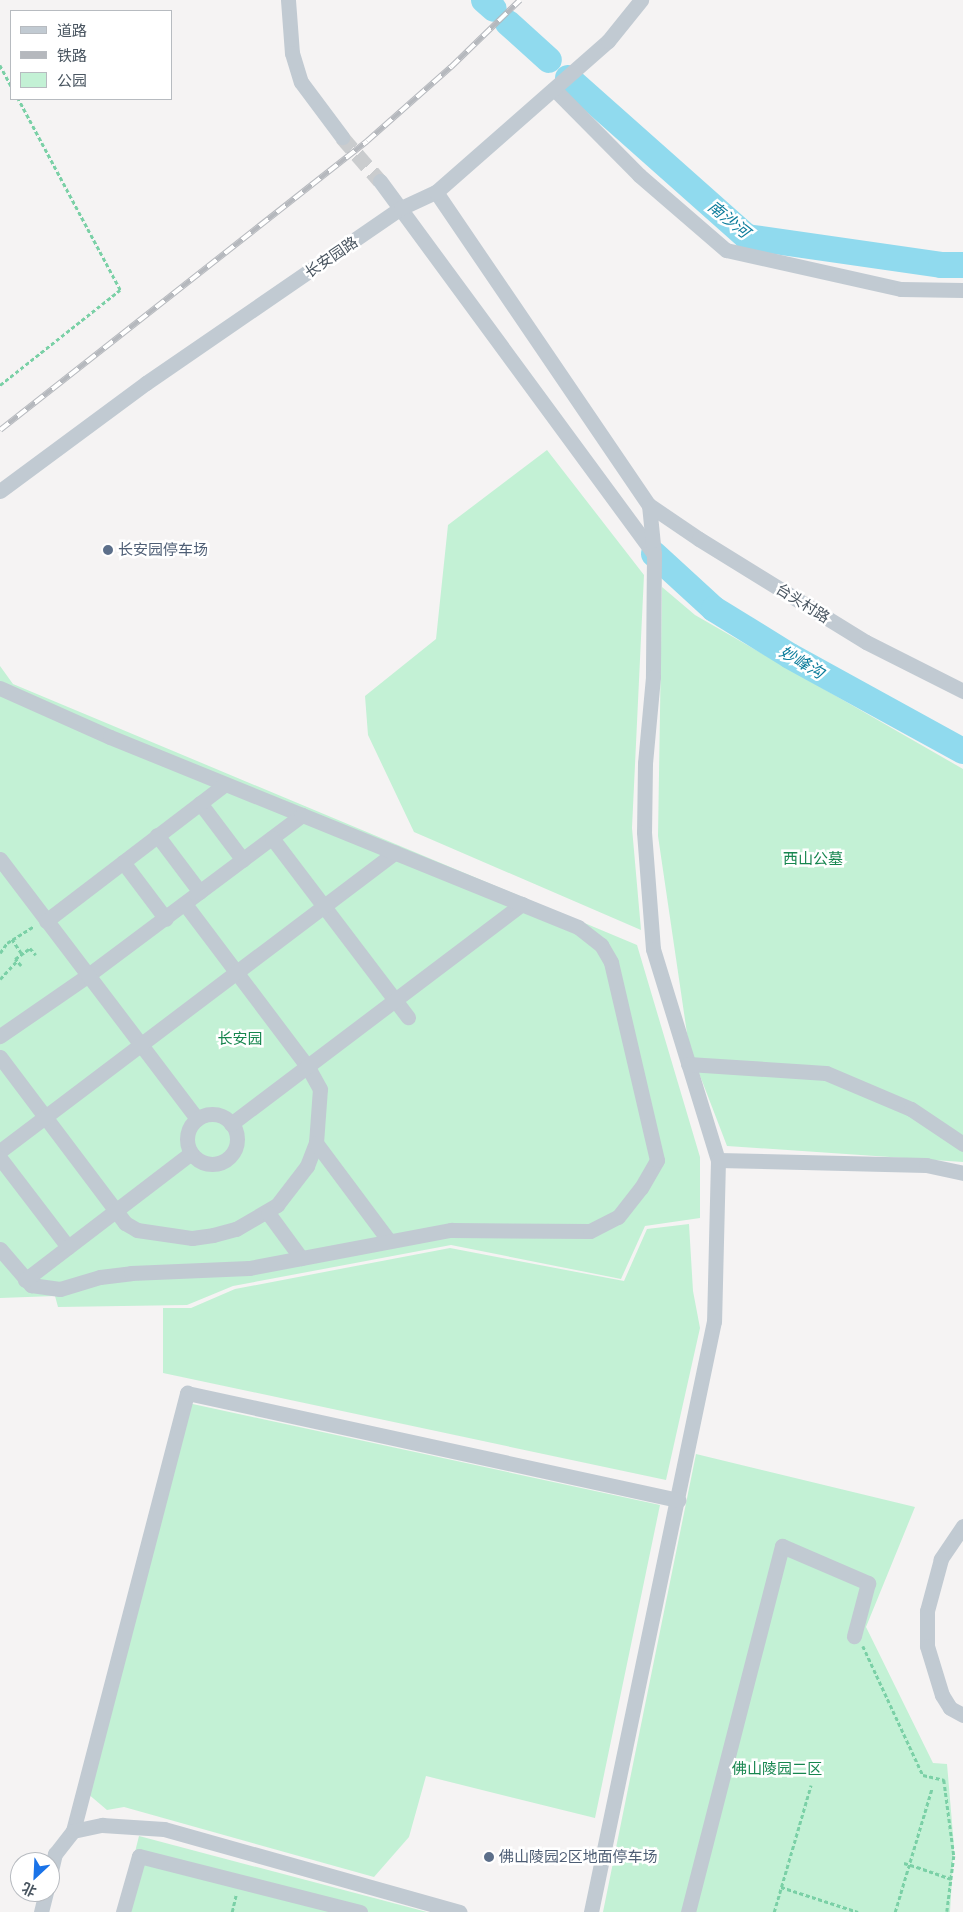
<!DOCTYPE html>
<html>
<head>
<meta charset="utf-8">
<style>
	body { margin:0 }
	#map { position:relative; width:963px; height:1912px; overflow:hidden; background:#f5f3f3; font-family:Manrope,"Noto Sans SC",sans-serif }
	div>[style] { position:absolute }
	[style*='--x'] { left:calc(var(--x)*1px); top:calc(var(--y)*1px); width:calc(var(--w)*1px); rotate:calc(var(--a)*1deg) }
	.green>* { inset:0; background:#c3f1d5 }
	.river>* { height:26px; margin:-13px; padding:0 13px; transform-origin:13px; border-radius:13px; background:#90daee }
	.minor-tunnel>* { height:15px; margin-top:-7.5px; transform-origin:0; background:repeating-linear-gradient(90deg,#caccce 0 15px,transparent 0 23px) }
	.path>* { height:2.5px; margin-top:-1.25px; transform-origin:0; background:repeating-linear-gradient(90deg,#7ad0a6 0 4px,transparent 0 6.5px) }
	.minor>* { height:15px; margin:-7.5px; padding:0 7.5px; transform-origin:7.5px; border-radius:7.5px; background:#c1cad2 }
	.minor>.ring { margin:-7.5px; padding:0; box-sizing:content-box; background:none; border:15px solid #c1cad2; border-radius:50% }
	.rail>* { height:5.5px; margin-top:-2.75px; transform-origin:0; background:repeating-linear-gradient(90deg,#fff 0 11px,#b5b8bd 0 22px); box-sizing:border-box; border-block:1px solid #b5b8bd }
	.path-bridge>* { height:2.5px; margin-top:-1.25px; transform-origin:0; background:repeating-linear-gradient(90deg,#7ad0a6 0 4px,transparent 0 6.5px) }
	.dots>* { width:14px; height:14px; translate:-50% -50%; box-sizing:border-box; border:2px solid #fff; border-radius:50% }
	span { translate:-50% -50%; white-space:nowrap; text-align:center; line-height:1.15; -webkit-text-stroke:5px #fff; paint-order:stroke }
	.street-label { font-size:15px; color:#4a5661 }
	.service-label { font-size:15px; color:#4e5e75 }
	.left { translate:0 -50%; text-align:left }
	.park-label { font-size:15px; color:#17864f }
	.water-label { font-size:16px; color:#0c7c9b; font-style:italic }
	.legend { position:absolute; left:10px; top:10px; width:162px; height:90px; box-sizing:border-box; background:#fff; border:1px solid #b7bbc0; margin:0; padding:6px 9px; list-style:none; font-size:15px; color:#4a5661 }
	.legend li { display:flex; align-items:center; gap:10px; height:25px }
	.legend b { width:25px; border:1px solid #b7bbc0 }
	.north { position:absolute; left:10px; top:1852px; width:50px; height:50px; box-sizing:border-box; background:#fff; border:1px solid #b7bbc0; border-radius:50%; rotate:205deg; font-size:14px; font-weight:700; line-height:20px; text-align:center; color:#4a5661 }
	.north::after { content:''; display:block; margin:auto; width:18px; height:22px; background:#1a73e8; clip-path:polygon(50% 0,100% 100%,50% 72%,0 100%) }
</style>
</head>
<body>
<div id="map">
	<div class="green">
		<i style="clip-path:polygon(547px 450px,644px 575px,632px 828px,641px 930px,414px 832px,368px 735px,365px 696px,436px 639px,448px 525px)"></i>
		<i style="clip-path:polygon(662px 587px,695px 615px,963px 769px,963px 1162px,727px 1146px,689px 1047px,658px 836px)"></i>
		<i style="clip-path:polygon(0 666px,13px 684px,637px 945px,700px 1157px,700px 1218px,645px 1226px,621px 1279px,451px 1245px,233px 1286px,187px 1305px,58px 1307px,55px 1296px,0 1298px)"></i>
		<i style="clip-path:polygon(689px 1224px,693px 1291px,700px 1328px,666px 1480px,163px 1373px,163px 1308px,191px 1308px,235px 1289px,450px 1248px,624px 1281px,647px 1229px)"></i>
		<i style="clip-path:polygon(188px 1403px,660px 1505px,595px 1818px,426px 1776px,409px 1837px,374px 1877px,124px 1807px,107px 1810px,87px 1793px)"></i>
		<i style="clip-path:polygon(696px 1454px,915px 1507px,866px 1627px,933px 1763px,947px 1764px,954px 1846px,950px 1912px,603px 1912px)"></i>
		<i style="clip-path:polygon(139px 1836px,427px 1912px,120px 1912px)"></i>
	</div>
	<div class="river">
		<i style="--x:484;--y:0;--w:13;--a:42"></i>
		<i style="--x:508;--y:23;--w:55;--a:42.1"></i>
		<i style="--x:568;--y:78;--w:239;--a:41.6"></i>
		<i style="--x:747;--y:237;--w:196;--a:8.2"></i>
		<i style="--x:941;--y:265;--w:22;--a:0"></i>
		<i style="--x:654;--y:554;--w:81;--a:42.5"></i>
		<i style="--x:714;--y:609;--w:89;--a:31.7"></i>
		<i style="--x:790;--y:656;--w:197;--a:28.8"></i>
	</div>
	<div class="minor-tunnel">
		<i style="--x:342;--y:137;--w:58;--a:49.2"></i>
	</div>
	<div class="path">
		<i style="--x:0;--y:65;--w:24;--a:62"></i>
		<i style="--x:0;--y:385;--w:153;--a:-38.4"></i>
		<i style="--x:120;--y:290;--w:217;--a:-118.1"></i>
		<i style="--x:12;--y:939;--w:18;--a:56"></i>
		<i style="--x:0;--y:953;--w:12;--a:-55"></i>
		<i style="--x:7;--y:943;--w:31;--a:-32"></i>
		<i style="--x:21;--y:966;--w:9;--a:-131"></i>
		<i style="--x:15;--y:959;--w:19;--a:-36"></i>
		<i style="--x:30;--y:948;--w:9;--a:49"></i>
		<i style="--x:0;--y:979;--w:25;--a:-47"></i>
		<i style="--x:863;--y:1646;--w:142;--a:65.1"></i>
		<i style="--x:923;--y:1775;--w:22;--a:13"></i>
		<i style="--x:944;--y:1780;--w:77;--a:82.5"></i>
		<i style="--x:954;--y:1856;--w:56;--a:97.1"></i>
		<i style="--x:917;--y:1867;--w:36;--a:19"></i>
		<i style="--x:781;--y:1887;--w:81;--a:18"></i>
		<i style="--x:232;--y:1912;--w:17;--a:-77"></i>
		<i style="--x:774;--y:1912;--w:132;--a:-73.8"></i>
		<i style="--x:895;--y:1912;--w:129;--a:-73.4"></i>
	</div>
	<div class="minor">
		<i style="--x:288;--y:0;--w:53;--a:85.7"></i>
		<i style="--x:292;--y:53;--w:30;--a:73"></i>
		<i style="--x:301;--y:82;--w:69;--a:53.3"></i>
		<i style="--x:554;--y:89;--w:121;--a:45.3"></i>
		<i style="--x:639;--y:175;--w:115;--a:40.8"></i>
		<i style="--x:726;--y:250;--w:179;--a:12.6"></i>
		<i style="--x:901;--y:289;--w:62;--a:0.9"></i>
		<i style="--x:380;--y:181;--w:461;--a:53.7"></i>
		<i style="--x:436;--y:192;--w:379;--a:55.8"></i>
		<i style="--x:649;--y:505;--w:49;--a:84.2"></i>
		<i style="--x:654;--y:554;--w:123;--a:90.5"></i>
		<i style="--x:653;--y:677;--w:86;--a:95.3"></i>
		<i style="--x:645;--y:763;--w:69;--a:90.8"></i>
		<i style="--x:644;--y:832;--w:117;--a:85.6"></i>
		<i style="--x:653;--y:949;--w:221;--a:72.9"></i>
		<i style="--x:718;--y:1160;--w:161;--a:91.4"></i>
		<i style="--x:714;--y:1321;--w:604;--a:101.76"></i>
		<i style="--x:0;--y:491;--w:182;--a:-36.5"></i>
		<i style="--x:146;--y:383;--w:309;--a:-34.5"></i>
		<i style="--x:401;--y:208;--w:38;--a:-25"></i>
		<i style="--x:436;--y:192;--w:229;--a:-41.3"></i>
		<i style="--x:608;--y:41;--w:53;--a:-51.2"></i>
		<i style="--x:649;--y:505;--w:60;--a:34.2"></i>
		<i style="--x:699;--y:539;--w:196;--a:31.7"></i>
		<i style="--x:866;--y:642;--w:109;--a:26.8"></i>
		<i style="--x:0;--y:688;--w:120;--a:24"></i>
		<i style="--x:110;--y:737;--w:207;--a:22.1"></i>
		<i style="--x:302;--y:815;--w:269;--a:143.2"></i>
		<i style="--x:87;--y:976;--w:106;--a:145.4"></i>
		<i style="--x:200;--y:803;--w:71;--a:53"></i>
		<i style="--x:157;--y:835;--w:71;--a:53"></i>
		<i style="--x:272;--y:838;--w:225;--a:52.8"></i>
		<i style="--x:0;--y:859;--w:326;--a:52.8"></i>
		<i style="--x:123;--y:862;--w:71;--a:53"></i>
		<i style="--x:46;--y:921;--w:225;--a:-37.4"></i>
		<i style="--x:0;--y:1057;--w:208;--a:53"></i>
		<i style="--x:125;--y:1223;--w:14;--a:30"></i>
		<i style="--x:137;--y:1230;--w:56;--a:8.3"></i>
		<i style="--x:192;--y:1238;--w:21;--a:-8"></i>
		<i style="--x:213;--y:1235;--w:24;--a:-15"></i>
		<i style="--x:236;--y:1229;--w:48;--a:-30.3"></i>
		<i style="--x:277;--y:1205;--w:49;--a:-52.4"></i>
		<i style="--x:307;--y:1166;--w:25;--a:-69"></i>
		<i style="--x:316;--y:1143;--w:54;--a:-85.8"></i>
		<i style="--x:320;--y:1089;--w:26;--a:-119"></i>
		<i style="--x:307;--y:1066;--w:203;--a:-127"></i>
		<i style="--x:688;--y:1064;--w:138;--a:3.7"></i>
		<i style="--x:826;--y:1073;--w:92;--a:23"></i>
		<i style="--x:911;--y:1109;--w:63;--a:33.9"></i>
		<i class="ring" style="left:187px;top:1114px;width:35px;height:35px"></i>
		<i style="--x:231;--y:1124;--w:365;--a:-37.1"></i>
		<i style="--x:316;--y:1143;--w:122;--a:53.3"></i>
		<i style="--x:0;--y:1151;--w:495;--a:-37.1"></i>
		<i style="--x:0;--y:1158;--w:112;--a:52.6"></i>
		<i style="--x:718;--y:1160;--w:208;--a:1.4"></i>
		<i style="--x:926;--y:1165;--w:38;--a:12"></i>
		<i style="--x:268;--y:1213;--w:56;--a:53.7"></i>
		<i style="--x:0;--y:1249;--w:48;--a:49.3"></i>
		<i style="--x:31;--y:1285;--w:29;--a:8"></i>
		<i style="--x:60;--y:1289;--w:42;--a:-16.7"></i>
		<i style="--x:100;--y:1277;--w:31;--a:-7"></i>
		<i style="--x:131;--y:1273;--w:118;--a:-2.4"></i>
		<i style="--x:249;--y:1268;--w:206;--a:-10.7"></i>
		<i style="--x:451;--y:1230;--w:139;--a:0.4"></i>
		<i style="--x:590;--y:1231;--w:31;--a:-27"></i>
		<i style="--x:618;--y:1217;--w:37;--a:-52"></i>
		<i style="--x:641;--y:1188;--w:32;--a:-60"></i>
		<i style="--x:657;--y:1160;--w:203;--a:-103.1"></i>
		<i style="--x:611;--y:962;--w:20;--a:-120"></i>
		<i style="--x:601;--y:945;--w:29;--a:-142"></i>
		<i style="--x:578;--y:927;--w:298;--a:-157.9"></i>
		<i style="--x:25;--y:1280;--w:209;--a:-37.4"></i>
		<i style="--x:963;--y:1526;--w:40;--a:124"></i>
		<i style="--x:941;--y:1559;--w:54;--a:105.1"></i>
		<i style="--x:927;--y:1611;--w:35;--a:90"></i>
		<i style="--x:927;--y:1646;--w:51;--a:73"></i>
		<i style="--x:942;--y:1695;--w:15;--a:58"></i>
		<i style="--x:950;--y:1708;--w:15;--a:28"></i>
		<i style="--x:73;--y:1831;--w:453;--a:-75.4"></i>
		<i style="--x:187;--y:1393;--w:503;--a:12.29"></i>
		<i style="--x:50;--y:1875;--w:22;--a:-77"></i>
		<i style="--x:55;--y:1854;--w:29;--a:-52"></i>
		<i style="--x:73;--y:1831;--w:30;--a:-12"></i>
		<i style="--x:102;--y:1825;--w:62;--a:3.7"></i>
		<i style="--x:164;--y:1829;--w:307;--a:15.7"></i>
		<i style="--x:41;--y:1912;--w:21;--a:-76"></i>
		<i style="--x:123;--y:1912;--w:58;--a:-74.1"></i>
		<i style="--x:139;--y:1856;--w:228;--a:14.2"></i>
		<i style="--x:688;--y:1912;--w:378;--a:-75.6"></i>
		<i style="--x:782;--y:1546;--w:94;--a:23.3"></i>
		<i style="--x:868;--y:1583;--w:55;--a:104.8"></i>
	</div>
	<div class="rail">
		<i style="--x:0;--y:430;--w:467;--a:-38.2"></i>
		<i style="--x:367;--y:141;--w:112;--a:-41.4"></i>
		<i style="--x:451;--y:67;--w:96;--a:-44.2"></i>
	</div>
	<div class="path-bridge">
		<i style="--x:904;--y:1863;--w:14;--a:17"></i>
	</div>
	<div class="dots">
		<i style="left:108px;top:550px;background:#5c6f8a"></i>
		<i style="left:489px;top:1857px;background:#5c6f8a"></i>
	</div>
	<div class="street-label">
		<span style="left:331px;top:257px;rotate:-34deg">长安园路</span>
		<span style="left:803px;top:603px;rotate:32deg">台头村路</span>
	</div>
	<div class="service-label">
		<span class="left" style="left:118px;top:550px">长安园停车场</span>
		<span class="left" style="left:499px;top:1857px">佛山陵园2区地面停车场</span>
	</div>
	<div class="park-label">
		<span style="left:813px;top:859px">西山公墓</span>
		<span style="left:240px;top:1039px">长安园</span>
		<span style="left:777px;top:1769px">佛山陵园二区</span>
	</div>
	<div class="water-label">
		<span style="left:729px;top:219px;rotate:39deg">南沙河</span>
		<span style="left:802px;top:662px;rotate:30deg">妙峰沟</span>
	</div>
	<ul class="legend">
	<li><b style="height:6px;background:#c1cad2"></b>道路</li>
	<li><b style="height:6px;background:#b5b8bd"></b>铁路</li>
	<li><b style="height:14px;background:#c3f1d5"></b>公园</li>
	</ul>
	<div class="north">北</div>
</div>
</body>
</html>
